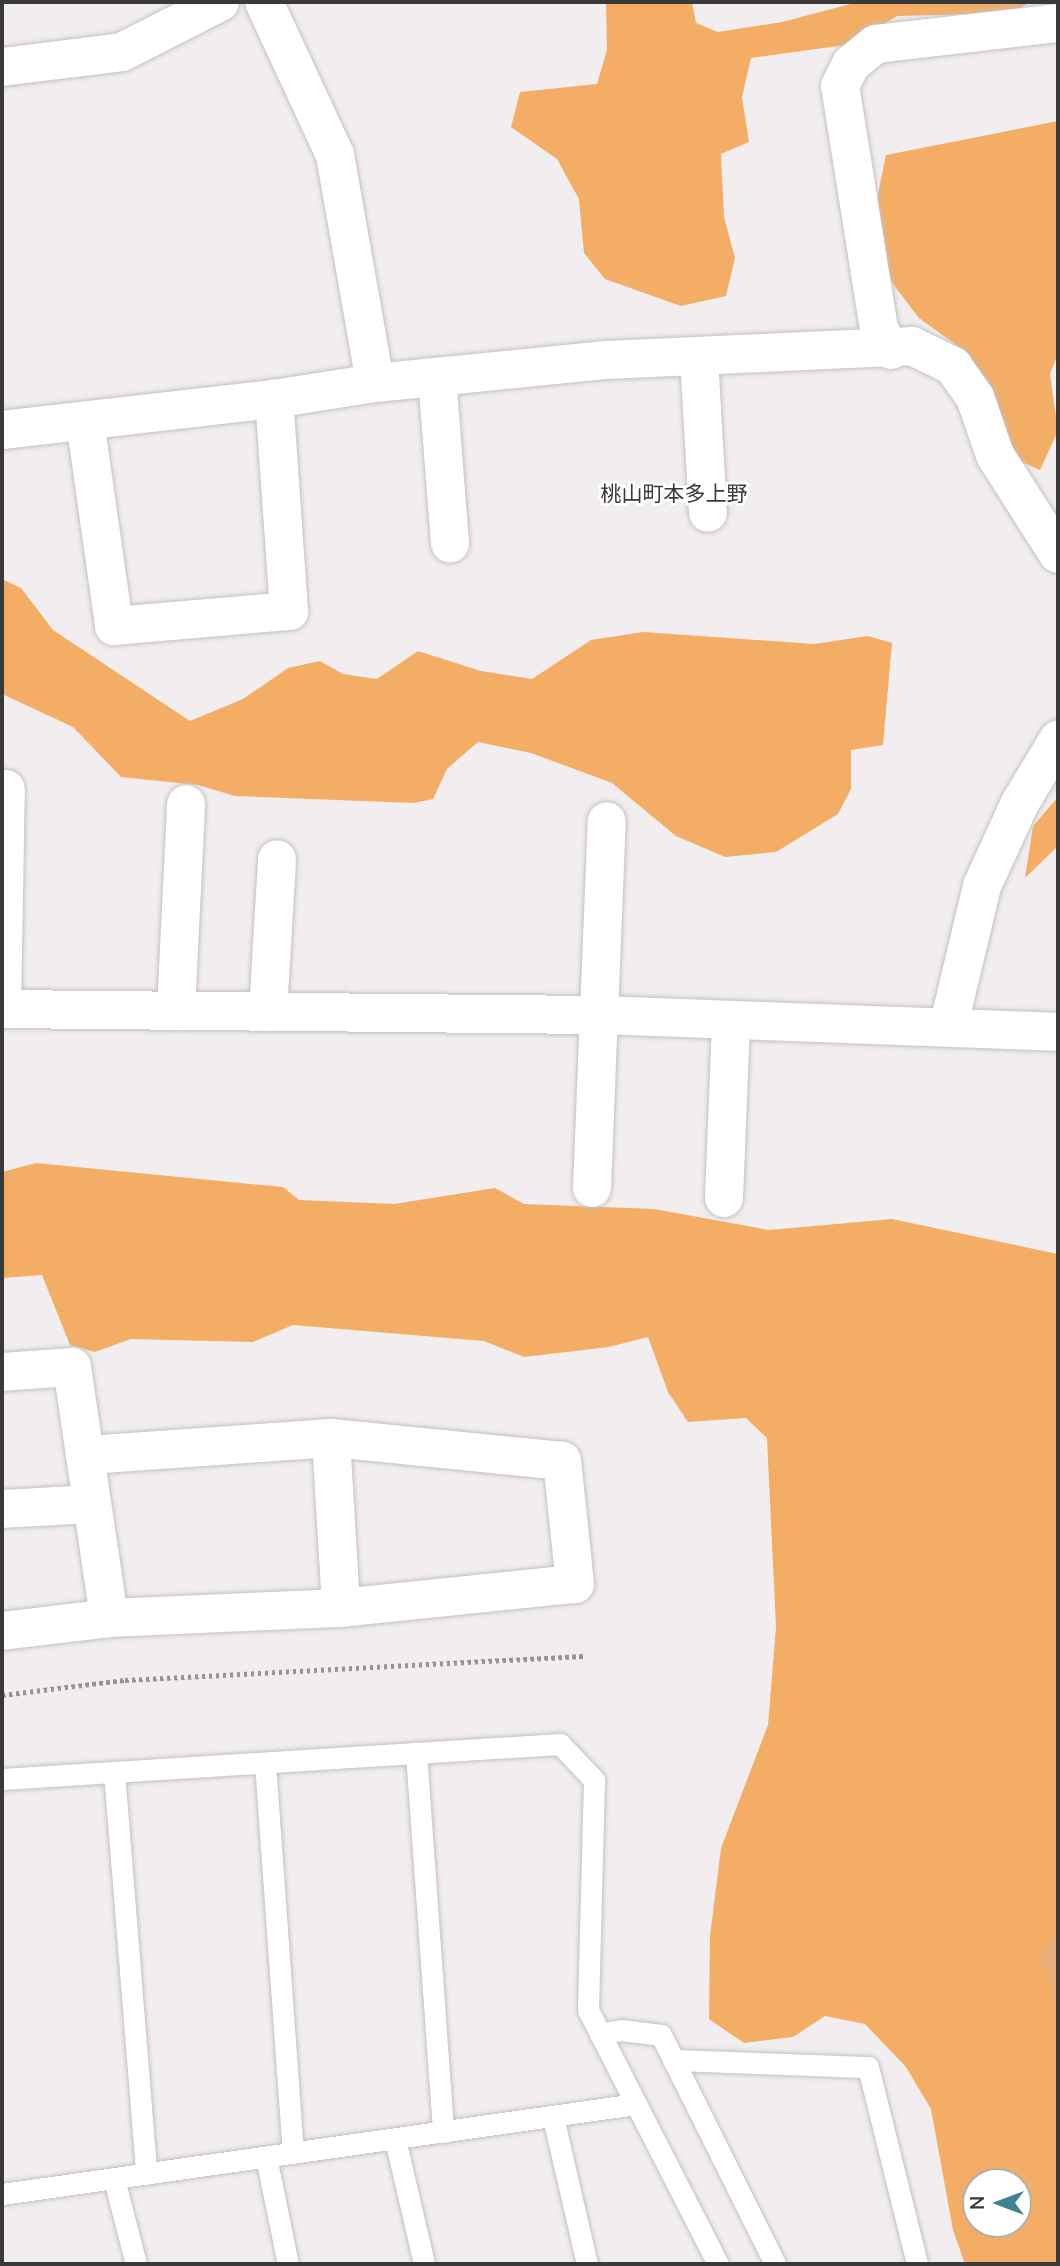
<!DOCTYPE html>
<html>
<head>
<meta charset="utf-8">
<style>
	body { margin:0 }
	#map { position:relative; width:1060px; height:2266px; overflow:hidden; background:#f2eeef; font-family:"Nunito Sans","Noto Sans JP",sans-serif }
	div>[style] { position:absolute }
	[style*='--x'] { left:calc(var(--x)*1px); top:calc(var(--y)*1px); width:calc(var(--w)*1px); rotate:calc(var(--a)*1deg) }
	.green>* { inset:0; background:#e6af7a }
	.forest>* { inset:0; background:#f3ad65 }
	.path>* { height:4.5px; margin-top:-2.25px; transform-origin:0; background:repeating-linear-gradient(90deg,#969494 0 3.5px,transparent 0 7px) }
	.roads { filter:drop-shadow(0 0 2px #c5c1c1) drop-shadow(0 0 2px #c5c1c1) }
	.lane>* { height:21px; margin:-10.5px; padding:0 10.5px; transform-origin:10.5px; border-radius:10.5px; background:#fff }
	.street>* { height:38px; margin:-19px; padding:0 19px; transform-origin:19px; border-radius:19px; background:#fff }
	span { translate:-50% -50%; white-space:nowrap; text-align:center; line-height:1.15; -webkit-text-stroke:5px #fff; paint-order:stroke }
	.neighbourhood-label { font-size:21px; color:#3a3939 }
	.frame { position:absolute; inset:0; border:4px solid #3a3939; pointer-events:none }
	.north { position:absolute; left:962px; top:2168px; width:70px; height:70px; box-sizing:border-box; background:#fff; border:2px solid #b0b0b0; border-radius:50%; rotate:270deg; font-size:19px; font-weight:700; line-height:28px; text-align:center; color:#3a3939 }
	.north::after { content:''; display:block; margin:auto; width:24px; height:32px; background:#3f8292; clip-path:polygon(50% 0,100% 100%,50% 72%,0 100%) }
</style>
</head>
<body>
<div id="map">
	<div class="green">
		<i style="clip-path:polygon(1058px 1904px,1058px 2034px,1023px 1955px)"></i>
	</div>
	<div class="forest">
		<i style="clip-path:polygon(606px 2px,692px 2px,696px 23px,718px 32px,782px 22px,858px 2px,1029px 2px,1015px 13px,897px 16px,852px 44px,751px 58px,742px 97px,749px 142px,721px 154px,724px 217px,735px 258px,726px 296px,681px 306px,605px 279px,584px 253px,579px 199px,557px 159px,511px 127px,520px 92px,597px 84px,607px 50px)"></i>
		<i style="clip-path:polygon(1058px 121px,1058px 354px,1050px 374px,1058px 431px,1040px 470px,1015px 459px,996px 409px,966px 352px,919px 318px,890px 280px,876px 204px,886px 155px)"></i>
		<i style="clip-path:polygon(2px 579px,21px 588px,53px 630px,190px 721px,243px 699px,288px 668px,320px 661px,343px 674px,377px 679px,418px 651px,481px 671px,532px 679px,591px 640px,643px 632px,814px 644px,868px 636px,892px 643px,883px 745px,851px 750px,851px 789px,838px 814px,776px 852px,725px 857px,676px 836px,612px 783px,531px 753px,478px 742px,447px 769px,433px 799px,414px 803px,235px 796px,198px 785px,121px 777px,73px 727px,2px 694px)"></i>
		<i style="clip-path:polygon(1058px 797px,1058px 846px,1025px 878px,1033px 826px)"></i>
		<i style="clip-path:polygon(evenodd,36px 1163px,283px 1187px,299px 1200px,394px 1204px,495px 1188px,524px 1204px,654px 1209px,769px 1230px,892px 1219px,1058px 1254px,1058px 1930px,1040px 1956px,1058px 2009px,1058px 2264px,965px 2264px,953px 2230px,931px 2109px,906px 2067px,865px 2024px,825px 2016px,793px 2037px,744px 2043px,709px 2019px,710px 1936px,721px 1848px,768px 1725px,776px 1627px,767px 1438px,746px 1418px,688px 1422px,668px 1392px,648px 1337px,609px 1347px,524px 1357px,484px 1341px,293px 1325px,253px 1342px,131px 1339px,95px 1352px,70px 1345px,42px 1275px,2px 1278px,2px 1172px,36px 1163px,976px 2182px,1018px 2182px,1018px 2224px,976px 2224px,976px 2182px)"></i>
	</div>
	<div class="path">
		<i style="--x:2;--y:1695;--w:124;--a:-7"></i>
		<i style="--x:125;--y:1680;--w:460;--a:-3"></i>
	</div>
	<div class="roads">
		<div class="lane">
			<i style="--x:416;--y:1753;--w:380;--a:85.9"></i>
			<i style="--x:265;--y:1763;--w:391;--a:85.9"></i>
			<i style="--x:114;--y:1772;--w:403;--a:85.4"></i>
			<i style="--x:2;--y:1779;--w:559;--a:-3.59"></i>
			<i style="--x:560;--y:1744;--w:50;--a:46.6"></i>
			<i style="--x:594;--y:1780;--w:230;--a:91.5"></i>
			<i style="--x:588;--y:2010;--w:285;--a:62.9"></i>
			<i style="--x:600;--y:2034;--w:21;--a:-11"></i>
			<i style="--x:621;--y:2030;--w:40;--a:7.1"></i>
			<i style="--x:661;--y:2035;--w:256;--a:63.5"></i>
			<i style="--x:673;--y:2060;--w:195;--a:2.1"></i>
			<i style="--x:868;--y:2067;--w:203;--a:76"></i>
			<i style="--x:553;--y:2117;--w:151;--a:77"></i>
			<i style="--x:395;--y:2139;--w:128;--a:76.9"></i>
			<i style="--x:266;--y:2157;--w:109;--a:78.4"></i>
			<i style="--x:114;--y:2179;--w:88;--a:75.5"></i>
			<i style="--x:2;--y:2194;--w:640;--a:-8.08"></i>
		</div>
		<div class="street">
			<i style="--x:264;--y:2;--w:169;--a:65.1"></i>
			<i style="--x:335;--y:155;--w:231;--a:80"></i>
			<i style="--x:2;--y:67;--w:121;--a:-7.1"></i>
			<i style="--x:122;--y:52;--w:110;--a:-27"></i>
			<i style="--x:891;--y:350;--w:24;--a:-120"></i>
			<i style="--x:879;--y:329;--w:246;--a:-99.1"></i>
			<i style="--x:840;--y:86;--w:25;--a:-63"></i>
			<i style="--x:851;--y:64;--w:32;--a:-39"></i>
			<i style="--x:876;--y:44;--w:183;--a:-6.6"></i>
			<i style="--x:699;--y:357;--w:156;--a:86.7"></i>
			<i style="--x:437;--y:377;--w:167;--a:85.5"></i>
			<i style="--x:85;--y:421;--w:207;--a:81.9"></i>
			<i style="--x:114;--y:626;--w:176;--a:-4.9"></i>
			<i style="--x:289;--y:611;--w:213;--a:-94"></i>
			<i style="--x:2;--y:430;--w:274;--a:-6.5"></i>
			<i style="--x:274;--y:399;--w:102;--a:-9"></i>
			<i style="--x:375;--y:383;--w:233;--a:-5.7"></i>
			<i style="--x:607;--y:360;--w:305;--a:-2.6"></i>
			<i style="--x:912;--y:346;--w:46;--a:26"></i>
			<i style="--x:953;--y:366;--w:38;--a:55"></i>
			<i style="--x:975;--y:397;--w:61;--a:71"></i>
			<i style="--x:995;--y:455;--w:117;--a:57.5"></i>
			<i style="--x:2;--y:1009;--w:597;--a:0.58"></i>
			<i style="--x:599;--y:1015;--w:459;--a:2.1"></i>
			<i style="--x:2;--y:1009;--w:220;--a:-89"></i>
			<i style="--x:176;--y:1011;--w:207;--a:-87.2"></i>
			<i style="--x:268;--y:1012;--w:153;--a:-86.6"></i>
			<i style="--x:948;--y:1028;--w:146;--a:-76.5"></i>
			<i style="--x:982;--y:886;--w:91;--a:-65.4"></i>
			<i style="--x:1020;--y:803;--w:74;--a:-58.9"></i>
			<i style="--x:592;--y:1188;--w:367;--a:-87.7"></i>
			<i style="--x:724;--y:1198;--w:178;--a:-87.7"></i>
			<i style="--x:2;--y:1372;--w:70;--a:-4.1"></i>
			<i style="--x:72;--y:1367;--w:254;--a:81.6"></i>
			<i style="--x:331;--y:1438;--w:170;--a:86.6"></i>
			<i style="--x:2;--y:1509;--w:90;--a:-3.2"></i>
			<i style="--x:2;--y:1631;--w:108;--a:-6.9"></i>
			<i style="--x:109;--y:1618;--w:232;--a:-2.5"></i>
			<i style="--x:341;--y:1608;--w:235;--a:-5.9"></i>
			<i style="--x:575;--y:1584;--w:124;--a:-96"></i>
			<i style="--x:562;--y:1461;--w:232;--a:-174.3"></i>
			<i style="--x:331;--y:1438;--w:247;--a:176"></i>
		</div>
	</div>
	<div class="neighbourhood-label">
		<span style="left:674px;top:494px">桃山町本多上野</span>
	</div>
	<div class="frame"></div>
	<div class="north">N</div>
</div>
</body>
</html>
